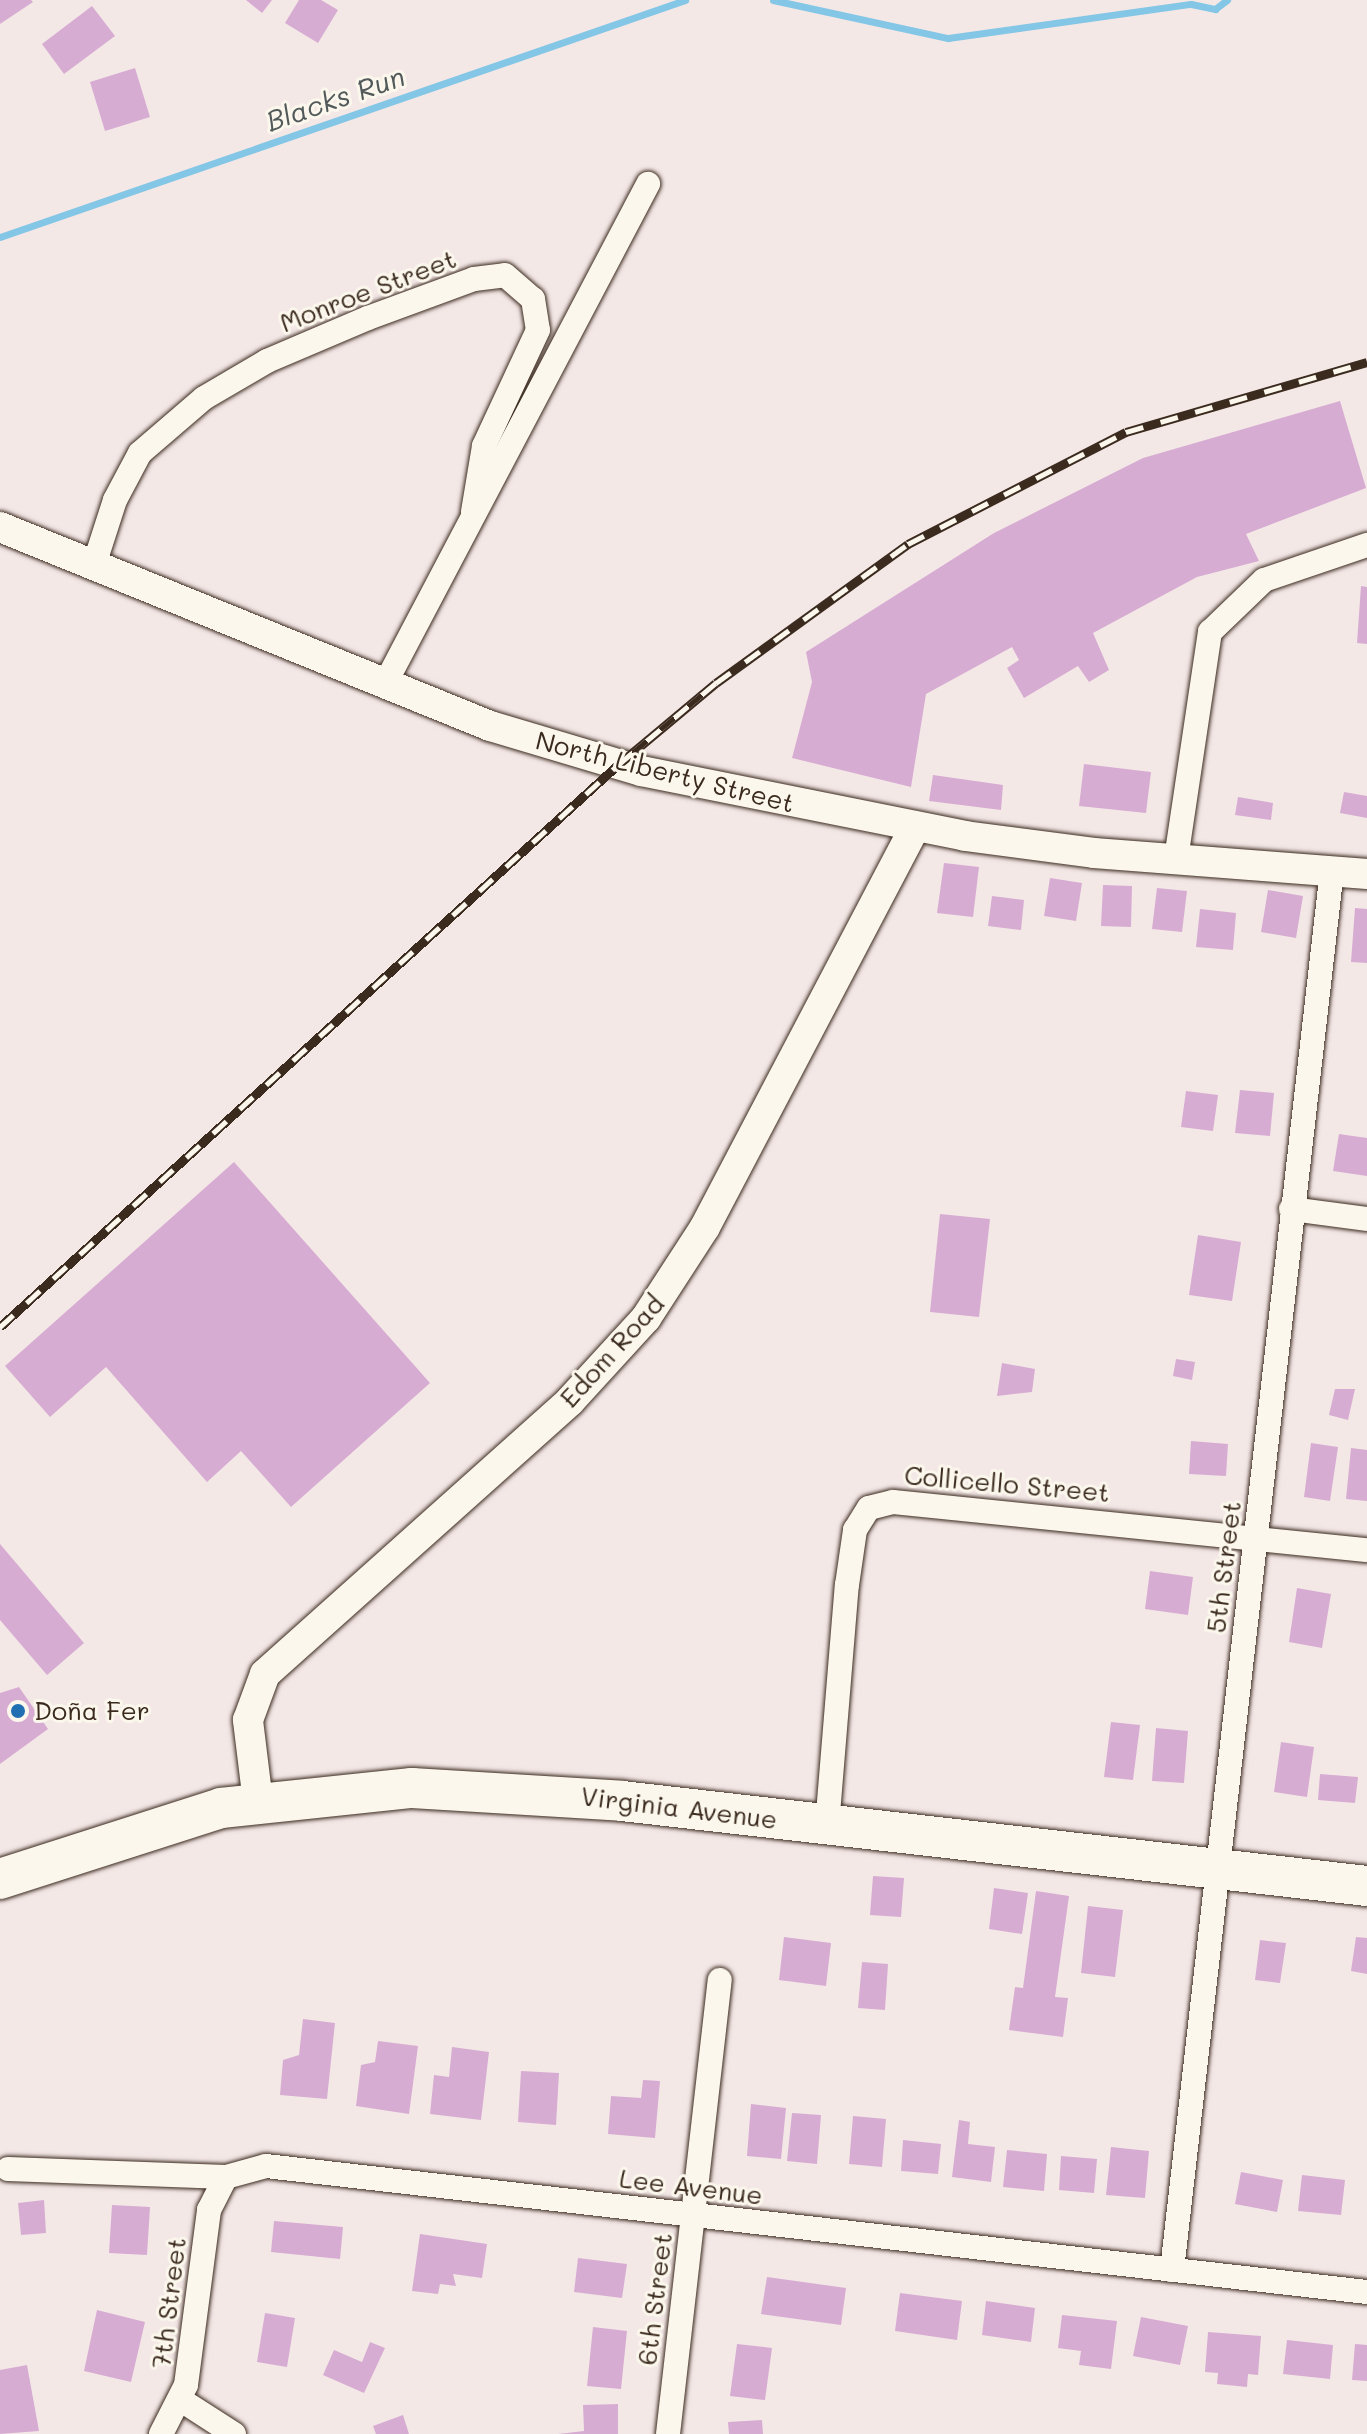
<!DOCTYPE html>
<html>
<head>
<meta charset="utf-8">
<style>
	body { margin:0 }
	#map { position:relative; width:1367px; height:2434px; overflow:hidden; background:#f4e8e7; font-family:Mali,sans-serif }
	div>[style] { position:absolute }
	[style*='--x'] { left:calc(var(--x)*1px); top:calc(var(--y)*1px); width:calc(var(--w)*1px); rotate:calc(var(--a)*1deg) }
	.stream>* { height:7px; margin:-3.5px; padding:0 3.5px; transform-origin:3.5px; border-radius:3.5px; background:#84c6e5 }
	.building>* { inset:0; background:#d7acd2 }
	.roads { filter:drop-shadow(0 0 2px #3b2a1e) drop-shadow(0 0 2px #3b2a1e) }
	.minor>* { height:24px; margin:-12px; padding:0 12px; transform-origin:12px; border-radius:12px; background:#fbf7ec }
	.tertiary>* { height:30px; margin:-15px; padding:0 15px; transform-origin:15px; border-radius:15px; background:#fbf7ec }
	.primary>* { height:40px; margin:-20px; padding:0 20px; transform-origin:20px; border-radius:20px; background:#fbf7ec }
	.rail>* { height:9px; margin-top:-4.5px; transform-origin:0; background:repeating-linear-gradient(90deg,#fbf7ec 0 18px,#3b2a1e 0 36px); box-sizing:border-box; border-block:2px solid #3b2a1e }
	.dots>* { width:22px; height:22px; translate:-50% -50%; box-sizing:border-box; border:4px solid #fbf7ec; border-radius:50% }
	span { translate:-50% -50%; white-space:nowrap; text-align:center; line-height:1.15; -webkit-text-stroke:6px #fbf7ec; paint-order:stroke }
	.street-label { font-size:26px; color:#3b2a1e }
	.poi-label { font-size:26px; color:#3b2a1e }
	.left { translate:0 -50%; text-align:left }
	.water-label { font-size:28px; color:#51595a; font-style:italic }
</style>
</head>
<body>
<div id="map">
	<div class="stream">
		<i style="--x:773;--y:0;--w:179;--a:12.3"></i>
		<i style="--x:948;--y:38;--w:245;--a:-8"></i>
		<i style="--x:1191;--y:4;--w:25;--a:12"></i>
		<i style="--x:1215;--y:9;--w:15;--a:-37"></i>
		<i style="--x:0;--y:237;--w:725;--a:-19.08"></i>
	</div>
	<div class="building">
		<i style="clip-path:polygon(0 0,31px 0,33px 2px,0 24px)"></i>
		<i style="clip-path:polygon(246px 0,272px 0,262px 13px)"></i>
		<i style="clip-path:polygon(299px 0,321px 0,338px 10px,318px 43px,285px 23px)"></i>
		<i style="clip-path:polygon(92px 6px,115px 36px,64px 74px,42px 44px)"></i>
		<i style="clip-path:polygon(135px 68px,150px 117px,105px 131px,90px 82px)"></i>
		<i style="clip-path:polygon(1340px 401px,1366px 488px,1246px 534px,1259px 561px,1197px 577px,1093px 633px,1109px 670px,1089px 682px,1078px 666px,1024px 698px,1007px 668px,1019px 660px,1012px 647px,926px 694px,911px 787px,792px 758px,812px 682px,806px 652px,994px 533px,1143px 458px)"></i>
		<i style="clip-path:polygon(1361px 586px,1367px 587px,1367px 644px,1357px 643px)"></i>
		<i style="clip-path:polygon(1084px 764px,1151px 772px,1146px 813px,1079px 806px)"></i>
		<i style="clip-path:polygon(933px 775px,1003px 785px,1001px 810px,929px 801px)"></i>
		<i style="clip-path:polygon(1344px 792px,1367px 796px,1367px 818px,1340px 813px)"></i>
		<i style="clip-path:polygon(1238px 797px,1273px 803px,1271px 820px,1235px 815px)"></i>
		<i style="clip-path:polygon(944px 863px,979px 867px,973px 917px,937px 913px)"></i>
		<i style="clip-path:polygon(1050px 878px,1082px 883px,1076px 921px,1044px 916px)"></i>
		<i style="clip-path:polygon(1103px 885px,1132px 886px,1131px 927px,1101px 926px)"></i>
		<i style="clip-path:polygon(1157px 888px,1187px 891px,1182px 932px,1152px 929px)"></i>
		<i style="clip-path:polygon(1268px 890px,1303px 896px,1296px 938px,1261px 932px)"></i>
		<i style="clip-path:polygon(992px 896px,1024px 900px,1021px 930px,988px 926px)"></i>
		<i style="clip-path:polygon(1355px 908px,1367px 909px,1367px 963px,1351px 962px)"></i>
		<i style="clip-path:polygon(1200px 909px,1236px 913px,1233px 950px,1196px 947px)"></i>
		<i style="clip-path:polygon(1240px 1090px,1274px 1093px,1270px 1136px,1235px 1133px)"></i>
		<i style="clip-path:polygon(1186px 1091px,1218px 1095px,1213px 1131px,1181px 1127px)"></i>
		<i style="clip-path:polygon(1339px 1134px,1367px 1138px,1367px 1176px,1333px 1171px)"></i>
		<i style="clip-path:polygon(234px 1162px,430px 1383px,291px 1507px,241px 1451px,207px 1482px,106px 1367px,50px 1417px,5px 1366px)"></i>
		<i style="clip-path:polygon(940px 1214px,990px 1219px,979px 1317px,930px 1312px)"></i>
		<i style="clip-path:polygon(1198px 1235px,1241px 1242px,1232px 1301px,1189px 1295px)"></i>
		<i style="clip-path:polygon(1176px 1359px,1195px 1362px,1192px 1380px,1173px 1376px)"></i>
		<i style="clip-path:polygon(1002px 1363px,1035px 1369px,1032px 1392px,997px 1396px)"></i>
		<i style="clip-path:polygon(1335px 1389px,1355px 1389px,1348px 1420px,1329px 1415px)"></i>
		<i style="clip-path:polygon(1191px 1441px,1228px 1444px,1226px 1476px,1189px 1474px)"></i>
		<i style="clip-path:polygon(1311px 1443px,1338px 1447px,1330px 1501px,1304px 1497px)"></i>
		<i style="clip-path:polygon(1351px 1448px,1367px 1450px,1367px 1501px,1346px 1499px)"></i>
		<i style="clip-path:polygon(0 1544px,84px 1643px,47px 1675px,0 1620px)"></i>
		<i style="clip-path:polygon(1150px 1571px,1193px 1577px,1188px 1615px,1145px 1609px)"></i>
		<i style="clip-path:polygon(1297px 1588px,1331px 1594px,1322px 1648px,1289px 1642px)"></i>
		<i style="clip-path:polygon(19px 1687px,48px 1729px,0 1764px,0 1693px)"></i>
		<i style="clip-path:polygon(1111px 1722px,1140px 1725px,1133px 1780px,1104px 1777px)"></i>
		<i style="clip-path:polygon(1156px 1728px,1188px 1731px,1184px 1783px,1152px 1781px)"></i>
		<i style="clip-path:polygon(1281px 1742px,1314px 1747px,1307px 1797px,1274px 1792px)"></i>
		<i style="clip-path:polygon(1320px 1774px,1358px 1777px,1355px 1803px,1318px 1800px)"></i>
		<i style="clip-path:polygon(873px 1876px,904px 1878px,901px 1917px,870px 1915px)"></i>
		<i style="clip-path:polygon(994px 1888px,1028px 1893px,1022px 1934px,989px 1929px)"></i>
		<i style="clip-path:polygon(1036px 1891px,1069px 1896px,1055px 1997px,1068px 1998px,1063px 2037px,1009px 2030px,1015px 1987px,1023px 1988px)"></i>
		<i style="clip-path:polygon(1088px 1906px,1123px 1910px,1115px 1977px,1081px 1973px)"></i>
		<i style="clip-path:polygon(784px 1937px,831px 1943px,826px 1986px,779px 1980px)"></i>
		<i style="clip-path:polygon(1356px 1937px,1367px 1938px,1367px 1974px,1351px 1971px)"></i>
		<i style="clip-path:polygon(1260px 1940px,1286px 1943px,1280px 1983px,1255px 1980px)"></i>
		<i style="clip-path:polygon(862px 1962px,888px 1964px,885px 2010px,858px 2008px)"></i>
		<i style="clip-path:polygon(303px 2019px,335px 2023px,327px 2099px,280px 2095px,283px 2060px,299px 2055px)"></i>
		<i style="clip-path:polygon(378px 2041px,418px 2046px,409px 2114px,356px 2106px,361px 2065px,375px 2062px)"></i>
		<i style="clip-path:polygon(452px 2047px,489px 2052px,481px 2120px,430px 2114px,434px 2075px,449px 2077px)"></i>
		<i style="clip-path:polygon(521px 2071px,559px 2073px,556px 2125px,518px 2122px)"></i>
		<i style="clip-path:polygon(643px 2080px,660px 2081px,655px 2138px,608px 2134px,611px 2096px,641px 2098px)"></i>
		<i style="clip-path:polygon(751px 2104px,786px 2108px,781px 2159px,747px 2156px)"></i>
		<i style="clip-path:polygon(792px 2113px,821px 2115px,817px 2164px,787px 2161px)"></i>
		<i style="clip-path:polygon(853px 2116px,886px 2119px,882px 2167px,849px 2164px)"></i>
		<i style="clip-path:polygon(959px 2120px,970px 2122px,968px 2144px,995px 2147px,991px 2182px,952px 2177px)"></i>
		<i style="clip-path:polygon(903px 2140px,941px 2144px,938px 2174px,901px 2171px)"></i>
		<i style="clip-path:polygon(1111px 2147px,1149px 2151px,1145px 2198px,1106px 2195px)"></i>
		<i style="clip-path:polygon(1007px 2150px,1047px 2154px,1044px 2191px,1003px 2187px)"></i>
		<i style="clip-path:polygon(1061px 2156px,1097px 2159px,1094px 2193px,1059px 2190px)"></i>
		<i style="clip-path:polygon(1241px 2172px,1283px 2180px,1277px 2212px,1235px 2204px)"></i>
		<i style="clip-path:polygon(1302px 2175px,1345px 2180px,1341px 2215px,1298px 2211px)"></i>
		<i style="clip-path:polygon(44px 2200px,46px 2233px,21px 2235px,18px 2203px)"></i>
		<i style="clip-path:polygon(112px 2205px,150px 2207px,147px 2255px,109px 2253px)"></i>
		<i style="clip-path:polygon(274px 2221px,343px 2227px,340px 2259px,271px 2252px)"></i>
		<i style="clip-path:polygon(420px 2234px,487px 2244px,482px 2278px,453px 2274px,456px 2286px,440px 2284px,438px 2294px,412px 2291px)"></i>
		<i style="clip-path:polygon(578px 2258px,627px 2264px,622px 2298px,574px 2292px)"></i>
		<i style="clip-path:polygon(767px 2277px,846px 2288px,841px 2325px,761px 2314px)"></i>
		<i style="clip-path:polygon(900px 2293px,962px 2301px,957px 2340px,895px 2331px)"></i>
		<i style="clip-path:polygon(986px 2301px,1035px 2308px,1031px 2342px,982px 2335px)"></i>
		<i style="clip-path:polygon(97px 2310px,145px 2322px,131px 2382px,84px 2371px)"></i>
		<i style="clip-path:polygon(265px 2313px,295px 2318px,287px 2367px,257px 2362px)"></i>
		<i style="clip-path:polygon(1062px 2315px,1117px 2321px,1111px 2369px,1079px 2365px,1081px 2351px,1058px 2348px)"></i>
		<i style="clip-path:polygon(1141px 2317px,1188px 2326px,1180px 2365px,1133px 2356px)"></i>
		<i style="clip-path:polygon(593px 2327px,627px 2331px,621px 2389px,587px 2386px)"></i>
		<i style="clip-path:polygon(1208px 2332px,1261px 2336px,1258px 2375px,1248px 2374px,1247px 2387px,1217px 2384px,1218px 2373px,1205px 2372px)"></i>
		<i style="clip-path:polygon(1287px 2340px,1333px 2345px,1330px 2379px,1283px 2374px)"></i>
		<i style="clip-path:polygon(370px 2342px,385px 2348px,364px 2393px,323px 2375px,334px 2350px,362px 2362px)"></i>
		<i style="clip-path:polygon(737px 2344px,772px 2348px,765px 2400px,730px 2396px)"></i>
		<i style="clip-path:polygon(1355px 2344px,1367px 2345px,1367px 2381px,1352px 2380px)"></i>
		<i style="clip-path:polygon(27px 2365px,39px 2431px,0 2434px,0 2370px)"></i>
		<i style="clip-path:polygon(618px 2404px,618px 2434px,558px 2434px,584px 2431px,583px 2405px)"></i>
		<i style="clip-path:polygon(403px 2415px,409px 2434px,376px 2434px,373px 2426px)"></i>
		<i style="clip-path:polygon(762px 2420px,763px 2434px,729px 2434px,728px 2422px)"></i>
	</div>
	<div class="roads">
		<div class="minor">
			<i style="--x:94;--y:565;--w:68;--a:-72.1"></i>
			<i style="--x:115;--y:500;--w:53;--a:-62"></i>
			<i style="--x:140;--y:453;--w:84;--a:-40.7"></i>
			<i style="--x:204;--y:398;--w:73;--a:-30.4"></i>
			<i style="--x:267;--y:361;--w:110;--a:-23.1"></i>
			<i style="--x:368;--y:318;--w:113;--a:-20.2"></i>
			<i style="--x:474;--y:279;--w:31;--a:-7"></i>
			<i style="--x:505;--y:275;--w:37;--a:41"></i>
			<i style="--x:533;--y:299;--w:31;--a:81"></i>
			<i style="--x:538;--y:330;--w:128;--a:115"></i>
			<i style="--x:484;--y:446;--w:67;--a:99.5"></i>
			<i style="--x:386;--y:682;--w:563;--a:-62.25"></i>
			<i style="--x:1176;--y:859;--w:230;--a:-81.5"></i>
			<i style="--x:1210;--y:632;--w:75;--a:-43.9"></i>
			<i style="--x:1264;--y:580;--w:109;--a:-18.8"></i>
			<i style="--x:1291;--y:1209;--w:77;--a:7.5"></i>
			<i style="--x:827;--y:1826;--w:242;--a:-85.3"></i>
			<i style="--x:847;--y:1585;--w:56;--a:-81.7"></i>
			<i style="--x:855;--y:1530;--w:26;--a:-58"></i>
			<i style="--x:869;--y:1508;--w:25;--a:-14"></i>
			<i style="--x:893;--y:1502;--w:476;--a:5.8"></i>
			<i style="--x:8;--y:2169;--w:218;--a:2.1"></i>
			<i style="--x:226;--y:2177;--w:41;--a:-15.4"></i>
			<i style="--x:266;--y:2166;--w:1108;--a:6.53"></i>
			<i style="--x:1172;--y:2270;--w:1408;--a:-83.48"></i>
			<i style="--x:181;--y:2400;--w:63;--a:32.7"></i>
			<i style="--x:161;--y:2434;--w:55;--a:-63"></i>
			<i style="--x:186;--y:2385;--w:177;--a:-82.5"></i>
			<i style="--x:209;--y:2210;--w:37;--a:-63"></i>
			<i style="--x:668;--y:2434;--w:457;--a:-83.5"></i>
		</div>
		<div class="tertiary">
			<i style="--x:0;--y:527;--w:529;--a:22.1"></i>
			<i style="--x:490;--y:726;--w:158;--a:16.6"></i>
			<i style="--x:641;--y:771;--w:330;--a:11.3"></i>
			<i style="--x:965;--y:836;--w:130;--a:7.5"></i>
			<i style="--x:1094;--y:853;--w:274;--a:4.4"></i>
			<i style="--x:258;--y:1802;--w:83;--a:-97"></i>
			<i style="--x:248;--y:1720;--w:49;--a:-69.7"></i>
			<i style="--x:265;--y:1674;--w:409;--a:-41.8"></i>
			<i style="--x:570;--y:1401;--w:113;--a:-47.5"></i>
			<i style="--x:646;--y:1318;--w:108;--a:-57"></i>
			<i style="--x:705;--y:1227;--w:452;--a:-62.3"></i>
		</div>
		<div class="primary">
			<i style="--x:0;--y:1879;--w:232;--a:-17.8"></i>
			<i style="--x:221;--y:1808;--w:192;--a:-6"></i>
			<i style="--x:412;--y:1788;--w:210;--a:3.5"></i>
			<i style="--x:622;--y:1801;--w:750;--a:6.51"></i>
		</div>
	</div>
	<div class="rail">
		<i style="--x:0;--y:1327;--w:837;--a:-42.29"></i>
		<i style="--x:619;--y:764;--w:126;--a:-39.9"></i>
		<i style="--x:716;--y:683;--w:237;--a:-35.9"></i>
		<i style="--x:908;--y:544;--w:245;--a:-27.2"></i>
		<i style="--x:1126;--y:432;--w:251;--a:-16.2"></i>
	</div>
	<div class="dots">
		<i style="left:18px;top:1711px;background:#1f6fb2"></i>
	</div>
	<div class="street-label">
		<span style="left:368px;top:291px;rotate:-21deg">Monroe Street</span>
		<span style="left:665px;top:772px;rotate:14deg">North Liberty Street</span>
		<span style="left:612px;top:1351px;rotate:-48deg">Edom Road</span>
		<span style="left:1007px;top:1484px;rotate:5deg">Collicello Street</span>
		<span style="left:1224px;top:1567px;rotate:-83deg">5th Street</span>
		<span style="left:679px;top:1808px;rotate:7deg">Virginia Avenue</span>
		<span style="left:691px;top:2187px;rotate:7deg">Lee Avenue</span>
		<span style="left:655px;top:2299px;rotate:-83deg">6th Street</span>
		<span style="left:169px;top:2303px;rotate:-83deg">7th Street</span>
	</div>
	<div class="poi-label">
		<span class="left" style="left:34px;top:1711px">Doña Fer</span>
	</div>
	<div class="water-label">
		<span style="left:335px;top:98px;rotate:-19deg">Blacks Run</span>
	</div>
</div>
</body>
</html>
